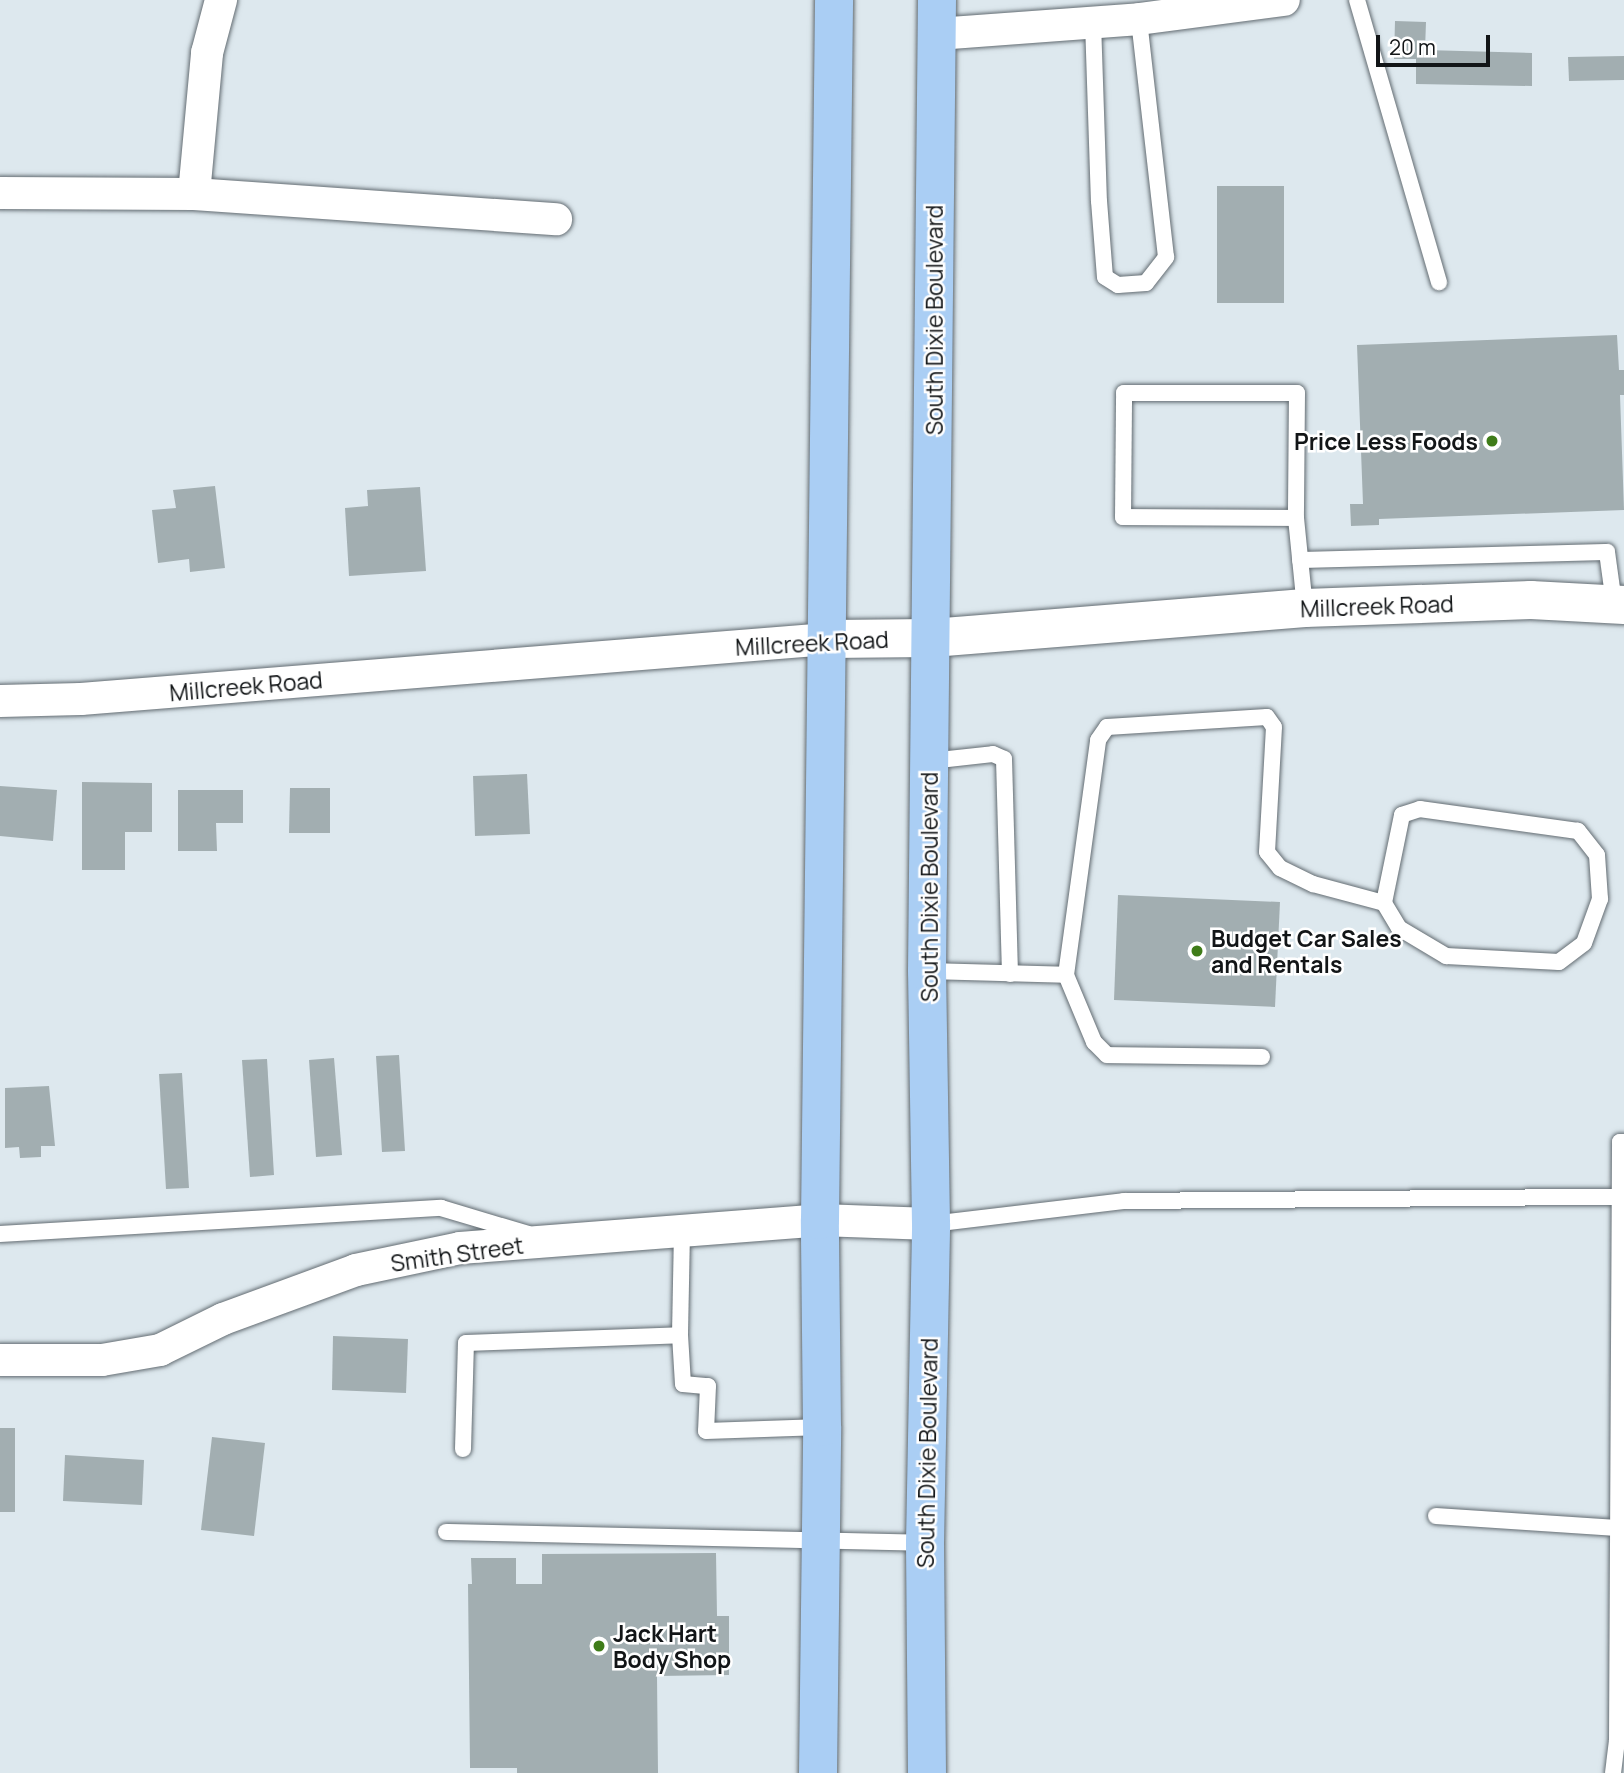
<!DOCTYPE html>
<html>
<head>
<meta charset="utf-8">
<style>
	body { margin:0 }
	#map { position:relative; width:1624px; height:1773px; overflow:hidden; background:#dde8ee; font-family:Manrope,sans-serif }
	div>[style] { position:absolute }
	[style*='--x'] { left:calc(var(--x)*1px); top:calc(var(--y)*1px); width:calc(var(--w)*1px); rotate:calc(var(--a)*1deg) }
	.building>* { inset:0; background:#a2aeb1 }
	.roads { filter:drop-shadow(0 0 2px #636c72) drop-shadow(0 0 2px #636c72) }
	.service>* { height:16px; margin:-8px; padding:0 8px; transform-origin:8px; border-radius:8px; background:#fff }
	.minor>* { height:32px; margin:-16px; padding:0 16px; transform-origin:16px; border-radius:16px; background:#fff }
	.tertiary>* { height:38px; margin:-19px; padding:0 19px; transform-origin:19px; border-radius:19px; background:#fff }
	.trunk>* { height:38px; margin:-19px; padding:0 19px; transform-origin:19px; border-radius:19px; background:#aacef4 }
	.dots>* { width:19px; height:19px; translate:-50% -50%; box-sizing:border-box; border:4px solid #fff; border-radius:50% }
	span { translate:-50% -50%; white-space:nowrap; text-align:center; line-height:1.15; -webkit-text-stroke:5px #fff; paint-order:stroke }
	.street-label { font-size:23px; color:#121517 }
	.poi-label { font-size:23px; color:#121517; font-weight:700 }
	.right { translate:-100% -50%; text-align:right }
	.left { translate:0 -50%; text-align:left }
	.scale { position:absolute; left:1376px; top:35px; width:114px; height:32px; box-sizing:border-box; border:4px solid #121517; border-top:0; padding-left:9px; font-size:21px; line-height:24px; white-space:nowrap; color:#121517; -webkit-text-stroke:5px #fff; paint-order:stroke }
</style>
</head>
<body>
<div id="map">
	<div class="building">
		<i style="clip-path:polygon(1395px 21px,1426px 22px,1425px 50px,1532px 53px,1532px 86px,1416px 84px,1416px 59px,1394px 59px)"></i>
		<i style="clip-path:polygon(1624px 56px,1624px 80px,1569px 81px,1568px 57px)"></i>
		<i style="clip-path:polygon(1217px 186px,1284px 186px,1284px 303px,1217px 303px)"></i>
		<i style="clip-path:polygon(1617px 335px,1619px 370px,1624px 370px,1624px 395px,1620px 395px,1624px 510px,1379px 519px,1379px 525px,1351px 526px,1350px 504px,1363px 504px,1357px 345px)"></i>
		<i style="clip-path:polygon(215px 486px,225px 568px,190px 572px,189px 559px,158px 563px,152px 510px,176px 508px,173px 490px)"></i>
		<i style="clip-path:polygon(420px 487px,426px 571px,349px 576px,345px 508px,368px 506px,367px 490px)"></i>
		<i style="clip-path:polygon(527px 774px,530px 834px,475px 836px,473px 776px)"></i>
		<i style="clip-path:polygon(82px 782px,152px 783px,152px 832px,125px 832px,125px 870px,82px 870px)"></i>
		<i style="clip-path:polygon(0 786px,57px 790px,53px 841px,0 836px)"></i>
		<i style="clip-path:polygon(290px 788px,330px 788px,330px 833px,289px 833px)"></i>
		<i style="clip-path:polygon(178px 790px,243px 790px,243px 823px,216px 823px,217px 851px,178px 851px)"></i>
		<i style="clip-path:polygon(1118px 895px,1280px 902px,1275px 1007px,1114px 1000px)"></i>
		<i style="clip-path:polygon(399px 1055px,405px 1151px,382px 1152px,376px 1056px)"></i>
		<i style="clip-path:polygon(334px 1058px,342px 1155px,316px 1157px,309px 1060px)"></i>
		<i style="clip-path:polygon(267px 1059px,274px 1175px,250px 1177px,242px 1060px)"></i>
		<i style="clip-path:polygon(182px 1073px,189px 1188px,166px 1189px,159px 1074px)"></i>
		<i style="clip-path:polygon(49px 1086px,55px 1146px,41px 1146px,41px 1157px,20px 1158px,19px 1147px,5px 1148px,5px 1088px)"></i>
		<i style="clip-path:polygon(333px 1336px,408px 1339px,406px 1393px,332px 1390px)"></i>
		<i style="clip-path:polygon(0 1428px,15px 1428px,15px 1512px,0 1512px)"></i>
		<i style="clip-path:polygon(212px 1437px,265px 1443px,254px 1536px,201px 1530px)"></i>
		<i style="clip-path:polygon(65px 1455px,144px 1460px,142px 1505px,63px 1501px)"></i>
		<i style="clip-path:polygon(716px 1553px,717px 1616px,729px 1616px,729px 1675px,657px 1676px,658px 1773px,517px 1773px,517px 1768px,470px 1768px,468px 1584px,472px 1584px,471px 1558px,516px 1558px,516px 1584px,542px 1584px,542px 1554px)"></i>
	</div>
	<div class="roads">
		<div class="service">
			<i style="--x:1357;--y:0;--w:294;--a:73.8"></i>
			<i style="--x:1093;--y:22;--w:179;--a:88.1"></i>
			<i style="--x:1099;--y:201;--w:76;--a:85.5"></i>
			<i style="--x:1105;--y:277;--w:15;--a:32"></i>
			<i style="--x:1118;--y:285;--w:28;--a:-4"></i>
			<i style="--x:1146;--y:283;--w:33;--a:-52"></i>
			<i style="--x:1166;--y:257;--w:240;--a:-96.5"></i>
			<i style="--x:1296;--y:518;--w:173;--a:-179.7"></i>
			<i style="--x:1123;--y:517;--w:124;--a:-89.5"></i>
			<i style="--x:1124;--y:393;--w:173;--a:0"></i>
			<i style="--x:1297;--y:393;--w:125;--a:90.5"></i>
			<i style="--x:1296;--y:518;--w:90;--a:84.3"></i>
			<i style="--x:1300;--y:560;--w:307;--a:-1.5"></i>
			<i style="--x:1607;--y:552;--w:51;--a:82.2"></i>
			<i style="--x:930;--y:761;--w:63;--a:-6.3"></i>
			<i style="--x:993;--y:754;--w:12;--a:24"></i>
			<i style="--x:1004;--y:759;--w:215;--a:88.4"></i>
			<i style="--x:927;--y:971;--w:139;--a:1.6"></i>
			<i style="--x:1066;--y:975;--w:237;--a:-82.2"></i>
			<i style="--x:1098;--y:740;--w:16;--a:-55"></i>
			<i style="--x:1107;--y:727;--w:160;--a:-3.6"></i>
			<i style="--x:1267;--y:717;--w:12;--a:55"></i>
			<i style="--x:1274;--y:727;--w:125;--a:93.2"></i>
			<i style="--x:1267;--y:852;--w:21;--a:51"></i>
			<i style="--x:1280;--y:868;--w:37;--a:26"></i>
			<i style="--x:1313;--y:884;--w:73;--a:15"></i>
			<i style="--x:1384;--y:903;--w:29;--a:59"></i>
			<i style="--x:1399;--y:928;--w:55;--a:30.8"></i>
			<i style="--x:1446;--y:956;--w:113;--a:3"></i>
			<i style="--x:1559;--y:962;--w:31;--a:-37"></i>
			<i style="--x:1584;--y:943;--w:47;--a:-70"></i>
			<i style="--x:1600;--y:899;--w:44;--a:-93.9"></i>
			<i style="--x:1597;--y:855;--w:31;--a:-128"></i>
			<i style="--x:1578;--y:831;--w:160;--a:-172.1"></i>
			<i style="--x:1420;--y:809;--w:19;--a:162"></i>
			<i style="--x:1402;--y:815;--w:90;--a:101.6"></i>
			<i style="--x:1066;--y:975;--w:73;--a:67.3"></i>
			<i style="--x:1094;--y:1042;--w:18;--a:45"></i>
			<i style="--x:1107;--y:1055;--w:155;--a:0.7"></i>
			<i style="--x:931;--y:1224;--w:194;--a:-6.8"></i>
			<i style="--x:1124;--y:1201;--w:497;--a:-0.5"></i>
			<i style="--x:0;--y:1234;--w:442;--a:-3.4"></i>
			<i style="--x:441;--y:1208;--w:91;--a:16.6"></i>
			<i style="--x:680;--y:1335;--w:104;--a:-88.9"></i>
			<i style="--x:463;--y:1449;--w:106;--a:-88.4"></i>
			<i style="--x:466;--y:1343;--w:214;--a:-2.1"></i>
			<i style="--x:680;--y:1335;--w:49;--a:86.5"></i>
			<i style="--x:683;--y:1384;--w:25;--a:5"></i>
			<i style="--x:708;--y:1386;--w:45;--a:92.5"></i>
			<i style="--x:706;--y:1431;--w:116;--a:-2"></i>
			<i style="--x:1436;--y:1516;--w:181;--a:3.8"></i>
			<i style="--x:446;--y:1532;--w:479;--a:1.3"></i>
			<i style="--x:1613;--y:1773;--w:32;--a:-83"></i>
			<i style="--x:1617;--y:1741;--w:599;--a:-89.71"></i>
			<i style="--x:1620;--y:1142;--w:4;--a:0"></i>
		</div>
		<div class="minor">
			<i style="--x:937;--y:34;--w:203;--a:-4.2"></i>
			<i style="--x:1139;--y:19;--w:146;--a:-7.5"></i>
			<i style="--x:0;--y:193;--w:194;--a:0.3"></i>
			<i style="--x:194;--y:194;--w:363;--a:4"></i>
			<i style="--x:194;--y:194;--w:142;--a:-84.7"></i>
			<i style="--x:207;--y:53;--w:55;--a:-75.2"></i>
			<i style="--x:0;--y:701;--w:81;--a:-1.4"></i>
			<i style="--x:81;--y:699;--w:749;--a:-4.59"></i>
			<i style="--x:0;--y:1360;--w:102;--a:0"></i>
			<i style="--x:102;--y:1360;--w:59;--a:-9.8"></i>
			<i style="--x:160;--y:1350;--w:70;--a:-26.2"></i>
			<i style="--x:223;--y:1319;--w:142;--a:-20.2"></i>
			<i style="--x:356;--y:1270;--w:106;--a:-11.9"></i>
			<i style="--x:460;--y:1248;--w:361;--a:-4.4"></i>
			<i style="--x:820;--y:1220;--w:111;--a:2.1"></i>
		</div>
		<div class="tertiary">
			<i style="--x:828;--y:639;--w:104;--a:-0.6"></i>
			<i style="--x:932;--y:638;--w:374;--a:-4.6"></i>
			<i style="--x:1305;--y:608;--w:226;--a:-2"></i>
			<i style="--x:1531;--y:600;--w:93;--a:3.1"></i>
		</div>
		<div class="trunk">
			<i style="--x:818;--y:1773;--w:346;--a:-89.3"></i>
			<i style="--x:822;--y:1427;--w:207;--a:-90.6"></i>
			<i style="--x:820;--y:1220;--w:1220;--a:-89.34"></i>
			<i style="--x:927;--y:1773;--w:230;--a:-90.5"></i>
			<i style="--x:925;--y:1543;--w:319;--a:-88.9"></i>
			<i style="--x:931;--y:1224;--w:253;--a:-90.9"></i>
			<i style="--x:927;--y:971;--w:971;--a:-89.41"></i>
		</div>
	</div>
	<div class="dots">
		<i style="left:1492px;top:441px;background:#3f7c19"></i>
		<i style="left:1197px;top:951px;background:#3f7c19"></i>
		<i style="left:599px;top:1646px;background:#3f7c19"></i>
	</div>
	<div class="street-label">
		<span style="left:934px;top:320px;rotate:-90deg">South Dixie Boulevard</span>
		<span style="left:1377px;top:606px;rotate:-2deg">Millcreek Road</span>
		<span style="left:812px;top:643px;rotate:-3deg">Millcreek Road</span>
		<span style="left:246px;top:686px;rotate:-5deg">Millcreek Road</span>
		<span style="left:929px;top:887px;rotate:-90deg">South Dixie Boulevard</span>
		<span style="left:457px;top:1254px;rotate:-8deg">Smith Street</span>
		<span style="left:927px;top:1453px;rotate:-89deg">South Dixie Boulevard</span>
	</div>
	<div class="poi-label">
		<span class="right" style="left:1478px;top:441px">Price Less Foods</span>
		<span class="left" style="left:1211px;top:951px">Budget Car Sales<br>and Rentals</span>
		<span class="left" style="left:613px;top:1646px">Jack Hart<br>Body Shop</span>
	</div>
	<div class="scale">20 m</div>
</div>
</body>
</html>
